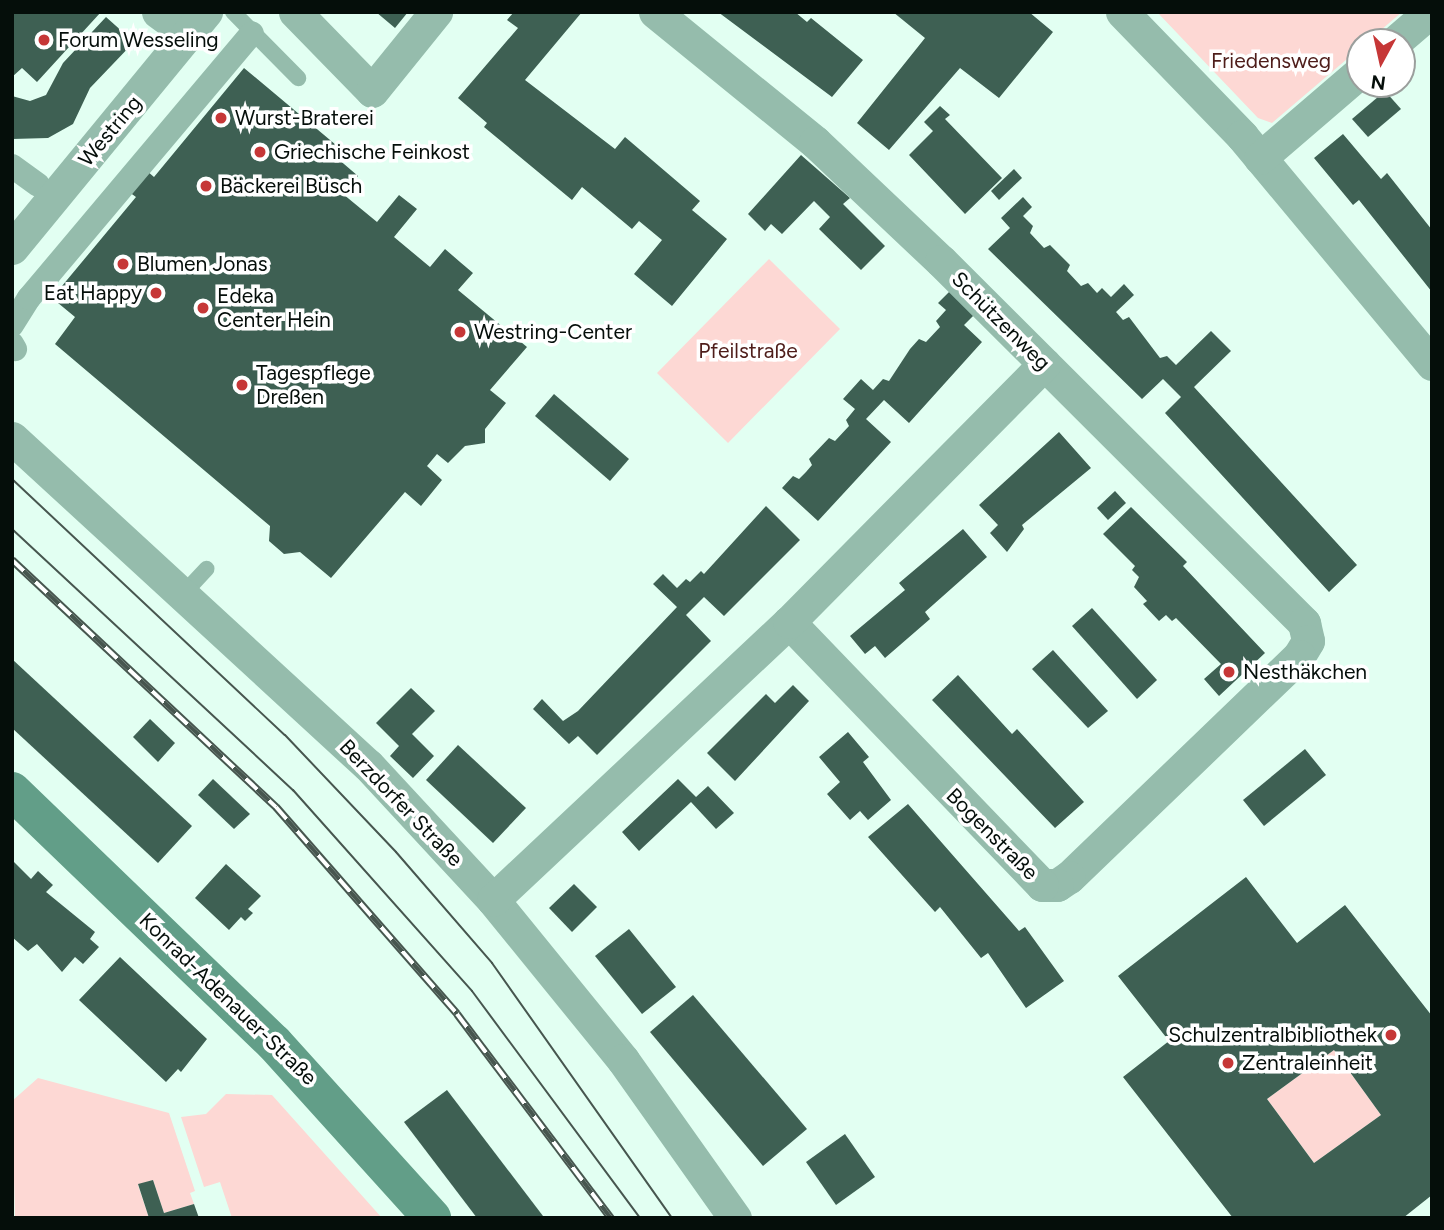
<!DOCTYPE html>
<html>
<head>
<meta charset="utf-8">
<style>
	body { margin:0 }
	#map { position:relative; width:1444px; height:1230px; overflow:hidden; background:#e2fff2; font-family:Figtree,sans-serif }
	div>[style] { position:absolute }
	[style*='--x'] { left:calc(var(--x)*1px); top:calc(var(--y)*1px); width:calc(var(--w)*1px); rotate:calc(var(--a)*1deg) }
	.green>* { inset:0; background:#fdd8d4 }
	.building>* { inset:0; background:#3e6053 }
	.service>* { height:16px; margin:-8px; padding:0 8px; transform-origin:8px; border-radius:8px; background:#95bcac }
	.pedestrian>* { height:24px; margin:-12px; padding:0 12px; transform-origin:12px; border-radius:12px; background:#95bcac }
	.minor>* { height:33px; margin:-16.5px; padding:0 16.5px; transform-origin:16.5px; border-radius:16.5px; background:#95bcac }
	.secondary>* { height:38px; margin:-19px; padding:0 19px; transform-origin:19px; border-radius:19px; background:#629e88 }
	.tram>* { height:2px; margin:-1px; padding:0 1px; transform-origin:1px; border-radius:1px; background:#47564f }
	.rail>* { height:8px; margin-top:-4px; transform-origin:0; background:repeating-linear-gradient(90deg,#fff 0 16px,#47564f 0 32px); box-sizing:border-box; border-block:2px solid #47564f }
	.dots>* { width:19px; height:19px; translate:-50% -50%; box-sizing:border-box; border:4px solid #fff; border-radius:50% }
	span { translate:-50% -50%; white-space:nowrap; text-align:center; line-height:1.15; -webkit-text-stroke:7px #fff; paint-order:stroke }
	.poi-label { font-size:21px; color:#050e0a }
	.left { translate:0 -50%; text-align:left }
	.right { translate:-100% -50%; text-align:right }
	.park-label { font-size:21px; color:#4e1d1a }
	.street-label { font-size:21px; color:#050e0a }
	.frame { position:absolute; inset:0; border:14px solid #050e0a; pointer-events:none }
	.north { position:absolute; left:1346px; top:28px; width:70px; height:70px; box-sizing:border-box; background:#fff; border:2px solid #9b9f9d; border-radius:50%; rotate:188deg; font-size:19px; font-weight:700; line-height:28px; text-align:center; color:#050e0a }
	.north::after { content:''; display:block; margin:auto; width:24px; height:32px; background:#c63737; clip-path:polygon(50% 0,100% 100%,50% 72%,0 100%) }
</style>
</head>
<body>
<div id="map">
	<div class="green">
		<i style="clip-path:polygon(1157px 12px,1402px 12px,1367px 42px,1360px 42px,1360px 48px,1272px 123px,1258px 118px)"></i>
		<i style="clip-path:polygon(769px 259px,840px 329px,728px 443px,657px 373px)"></i>
		<i style="clip-path:polygon(1334px 1050px,1381px 1115px,1314px 1163px,1267px 1099px)"></i>
		<i style="clip-path:polygon(38px 1078px,169px 1113px,195px 1191px,190px 1193px,194px 1204px,164px 1213px,153px 1180px,138px 1185px,149px 1218px,15px 1218px,12px 1101px)"></i>
		<i style="clip-path:polygon(226px 1094px,272px 1095px,382px 1218px,232px 1218px,220px 1182px,204px 1187px,181px 1117px,206px 1114px)"></i>
	</div>
	<div class="building">
		<i style="clip-path:polygon(12px 12px,101px 12px,37px 82px,22px 68px,12px 77px)"></i>
		<i style="clip-path:polygon(376px 12px,408px 12px,395px 28px)"></i>
		<i style="clip-path:polygon(514px 12px,582px 12px,525px 80px,615px 149px,625px 137px,700px 201px,692px 210px,727px 239px,672px 306px,634px 274px,662px 240px,639px 221px,632px 229px,582px 187px,572px 200px,484px 127px,487px 123px,458px 98px,518px 28px,507px 20px)"></i>
		<i style="clip-path:polygon(718px 12px,795px 12px,807px 22px,811px 18px,863px 60px,832px 97px)"></i>
		<i style="clip-path:polygon(893px 12px,1029px 12px,1053px 32px,999px 98px,960px 68px,889px 150px,857px 123px,925px 38px)"></i>
		<i style="clip-path:polygon(106px 17px,134px 42px,90px 88px,73px 124px,48px 138px,12px 139px,12px 96px,30px 101px,46px 95px,63px 63px)"></i>
		<i style="clip-path:polygon(244px 68px,336px 145px,330px 152px,358px 176px,343px 194px,377px 222px,399px 195px,417px 209px,394px 237px,430px 267px,445px 249px,460px 262px,473px 273px,458px 290px,527px 347px,490px 390px,506px 403px,485px 429px,485px 443px,465px 446px,448px 463px,437px 454px,427px 466px,442px 480px,421px 506px,405px 492px,331px 578px,300px 552px,284px 554px,269px 541px,270px 526px,55px 344px,75px 317px,52px 298px,136px 197px,129px 192px,147px 171px,154px 177px)"></i>
		<i style="clip-path:polygon(1385px 91px,1401px 109px,1368px 137px,1352px 119px)"></i>
		<i style="clip-path:polygon(940px 106px,950px 115px,945px 119px,1002px 178px,965px 214px,909px 155px,933px 131px,924px 122px)"></i>
		<i style="clip-path:polygon(1343px 134px,1381px 179px,1387px 173px,1432px 230px,1432px 292px,1359px 200px,1353px 205px,1314px 158px)"></i>
		<i style="clip-path:polygon(801px 155px,850px 198px,843px 204px,885px 246px,861px 270px,819px 229px,830px 217px,814px 201px,782px 234px,771px 224px,765px 231px,748px 214px)"></i>
		<i style="clip-path:polygon(1014px 169px,1022px 178px,999px 200px,991px 191px)"></i>
		<i style="clip-path:polygon(1023px 197px,1032px 207px,1023px 216px,1033px 226px,1030px 233px,1044px 248px,1050px 245px,1070px 265px,1067px 271px,1081px 286px,1088px 283px,1097px 293px,1102px 288px,1111px 297px,1124px 284px,1134px 295px,1116px 312px,1123px 320px,1129px 317px,1160px 358px,1167px 356px,1176px 365px,1211px 331px,1231px 351px,1194px 387px,1357px 565px,1329px 592px,1165px 413px,1181px 397px,1163px 379px,1142px 399px,988px 249px,1010px 228px,1001px 218px)"></i>
		<i style="clip-path:polygon(950px 291px,974px 315px,964px 325px,982px 342px,909px 423px,884px 400px,866px 419px,891px 442px,818px 521px,782px 488px,793px 476px,799px 479px,806px 472px,812px 465px,809px 459px,829px 438px,835px 441px,849px 426px,846px 420px,855px 409px,843px 399px,861px 379px,873px 390px,883px 379px,889px 381px,910px 349px,919px 339px,926px 342px,940px 327px,936px 321px,946px 310px,938px 303px)"></i>
		<i style="clip-path:polygon(554px 394px,629px 459px,610px 481px,535px 416px)"></i>
		<i style="clip-path:polygon(1059px 432px,1091px 468px,1022px 525px,1024px 529px,1007px 552px,990px 533px,998px 525px,979px 505px)"></i>
		<i style="clip-path:polygon(1115px 491px,1126px 503px,1108px 520px,1097px 508px)"></i>
		<i style="clip-path:polygon(766px 506px,800px 540px,724px 616px,704px 597px,686px 615px,711px 641px,597px 755px,578px 736px,569px 744px,533px 709px,542px 699px,563px 721px,578px 711px,677px 607px,653px 584px,663px 574px,677px 588px,686px 579px,690px 582px,701px 571px,704px 574px)"></i>
		<i style="clip-path:polygon(1131px 507px,1187px 562px,1183px 566px,1265px 653px,1219px 696px,1204px 679px,1221px 664px,1176px 618px,1172px 621px,1166px 615px,1159px 621px,1143px 604px,1147px 601px,1134px 587px,1139px 577px,1132px 570px,1135px 566px,1103px 534px)"></i>
		<i style="clip-path:polygon(963px 529px,987px 557px,925px 612px,930px 619px,885px 658px,875px 646px,865px 654px,850px 636px,905px 590px,899px 583px)"></i>
		<i style="clip-path:polygon(1092px 608px,1157px 680px,1137px 699px,1072px 626px)"></i>
		<i style="clip-path:polygon(1053px 650px,1108px 711px,1088px 728px,1032px 669px)"></i>
		<i style="clip-path:polygon(12px 659px,192px 826px,158px 863px,12px 728px)"></i>
		<i style="clip-path:polygon(958px 675px,1012px 734px,1017px 729px,1084px 802px,1055px 828px,932px 700px)"></i>
		<i style="clip-path:polygon(793px 685px,809px 701px,735px 781px,707px 753px,766px 694px,775px 703px)"></i>
		<i style="clip-path:polygon(411px 688px,435px 711px,412px 734px,434px 756px,413px 778px,390px 756px,399px 746px,376px 723px)"></i>
		<i style="clip-path:polygon(150px 719px,175px 743px,158px 762px,133px 737px)"></i>
		<i style="clip-path:polygon(848px 732px,869px 757px,863px 762px,891px 800px,868px 820px,860px 811px,850px 820px,827px 794px,840px 782px,819px 757px)"></i>
		<i style="clip-path:polygon(458px 745px,526px 808px,493px 843px,426px 780px)"></i>
		<i style="clip-path:polygon(1305px 749px,1326px 775px,1264px 826px,1243px 800px)"></i>
		<i style="clip-path:polygon(213px 779px,250px 814px,234px 829px,198px 795px)"></i>
		<i style="clip-path:polygon(678px 779px,696px 797px,708px 786px,734px 813px,716px 829px,691px 802px,639px 851px,622px 832px)"></i>
		<i style="clip-path:polygon(908px 804px,1019px 931px,1025px 927px,1064px 981px,1026px 1008px,988px 953px,981px 958px,940px 907px,935px 912px,868px 837px)"></i>
		<i style="clip-path:polygon(12px 860px,31px 879px,38px 871px,53px 885px,46px 892px,95px 932px,90px 939px,99px 947px,83px 964px,75px 957px,62px 972px,37px 944px,28px 951px,12px 937px)"></i>
		<i style="clip-path:polygon(226px 864px,261px 896px,248px 909px,253px 913px,245px 921px,241px 917px,229px 930px,195px 898px)"></i>
		<i style="clip-path:polygon(evenodd,1246px 877px,1297px 943px,1345px 905px,1432px 1016px,1432px 1195px,1403px 1218px,1233px 1218px,1123px 1077px,1169px 1041px,1118px 976px,1246px 877px,1334px 1050px,1381px 1115px,1314px 1163px,1267px 1099px,1334px 1050px)"></i>
		<i style="clip-path:polygon(574px 884px,597px 907px,572px 932px,549px 908px)"></i>
		<i style="clip-path:polygon(629px 929px,676px 987px,642px 1014px,595px 956px)"></i>
		<i style="clip-path:polygon(120px 957px,207px 1039px,181px 1072px,178px 1069px,166px 1082px,79px 1000px)"></i>
		<i style="clip-path:polygon(693px 995px,807px 1129px,763px 1166px,650px 1032px)"></i>
		<i style="clip-path:polygon(447px 1090px,543px 1216px,541px 1218px,477px 1218px,404px 1122px)"></i>
		<i style="clip-path:polygon(845px 1134px,875px 1177px,836px 1205px,806px 1162px)"></i>
		<i style="clip-path:polygon(153px 1180px,164px 1213px,194px 1204px,199px 1218px,149px 1218px,138px 1184px)"></i>
	</div>
	<div class="service">
		<i style="--x:233;--y:12;--w:93;--a:45.4"></i>
		<i style="--x:184;--y:593;--w:33;--a:-47"></i>
	</div>
	<div class="pedestrian">
		<i style="--x:12;--y:166;--w:32;--a:36"></i>
		<i style="--x:12;--y:325;--w:32;--a:-58"></i>
		<i style="--x:29;--y:298;--w:346;--a:-49.9"></i>
		<i style="--x:12;--y:344;--w:6;--a:59"></i>
	</div>
	<div class="minor">
		<i style="--x:158;--y:12;--w:39;--a:36"></i>
		<i style="--x:295;--y:12;--w:110;--a:45.7"></i>
		<i style="--x:372;--y:91;--w:102;--a:-51"></i>
		<i style="--x:655;--y:12;--w:206;--a:39.1"></i>
		<i style="--x:815;--y:142;--w:173;--a:43.4"></i>
		<i style="--x:941;--y:261;--w:513;--a:44.92"></i>
		<i style="--x:1304;--y:623;--w:18;--a:77"></i>
		<i style="--x:1308;--y:641;--w:17;--a:121"></i>
		<i style="--x:1299;--y:656;--w:319;--a:136.1"></i>
		<i style="--x:1069;--y:877;--w:14;--a:146"></i>
		<i style="--x:1057;--y:885;--w:15;--a:180"></i>
		<i style="--x:1042;--y:885;--w:365;--a:-133.9"></i>
		<i style="--x:1122;--y:12;--w:173;--a:45.9"></i>
		<i style="--x:1242;--y:136;--w:297;--a:50.2"></i>
		<i style="--x:1395;--y:42;--w:46;--a:-40.6"></i>
		<i style="--x:1260;--y:158;--w:132;--a:-40.7"></i>
		<i style="--x:12;--y:248;--w:306;--a:-50.6"></i>
		<i style="--x:12;--y:438;--w:483;--a:42.6"></i>
		<i style="--x:368;--y:765;--w:184;--a:47.2"></i>
		<i style="--x:493;--y:900;--w:206;--a:50.9"></i>
		<i style="--x:623;--y:1060;--w:194;--a:54.7"></i>
		<i style="--x:493;--y:900;--w:406;--a:-43.2"></i>
		<i style="--x:789;--y:622;--w:363;--a:-45.3"></i>
	</div>
	<div class="secondary">
		<i style="--x:12;--y:791;--w:364;--a:43.9"></i>
		<i style="--x:274;--y:1043;--w:236;--a:47.9"></i>
	</div>
	<div class="tram">
		<i style="--x:12;--y:479;--w:374;--a:43.2"></i>
		<i style="--x:285;--y:735;--w:161;--a:46.5"></i>
		<i style="--x:396;--y:852;--w:147;--a:49.1"></i>
		<i style="--x:492;--y:963;--w:312;--a:54.8"></i>
		<i style="--x:12;--y:529;--w:384;--a:42.9"></i>
		<i style="--x:293;--y:790;--w:269;--a:48.3"></i>
		<i style="--x:472;--y:991;--w:282;--a:53.5"></i>
	</div>
	<div class="rail">
		<i style="--x:12;--y:560;--w:362;--a:43.1"></i>
		<i style="--x:276;--y:807;--w:275;--a:48.8"></i>
		<i style="--x:457;--y:1014;--w:256;--a:53"></i>
	</div>
	<div class="dots">
		<i style="left:44px;top:40px;background:#c63737"></i>
		<i style="left:221px;top:118px;background:#c63737"></i>
		<i style="left:260px;top:152px;background:#c63737"></i>
		<i style="left:206px;top:186px;background:#c63737"></i>
		<i style="left:123px;top:264px;background:#c63737"></i>
		<i style="left:156px;top:293px;background:#c63737"></i>
		<i style="left:203px;top:308px;background:#c63737"></i>
		<i style="left:460px;top:332px;background:#c63737"></i>
		<i style="left:242px;top:385px;background:#c63737"></i>
		<i style="left:1229px;top:672px;background:#c63737"></i>
		<i style="left:1391px;top:1035px;background:#c63737"></i>
		<i style="left:1228px;top:1063px;background:#c63737"></i>
	</div>
	<div class="poi-label">
		<span class="left" style="left:58px;top:40px">Forum Wesseling</span>
		<span class="left" style="left:235px;top:118px">Wurst-Braterei</span>
		<span class="left" style="left:274px;top:152px">Griechische Feinkost</span>
		<span class="left" style="left:220px;top:186px">Bäckerei Büsch</span>
		<span class="left" style="left:137px;top:264px">Blumen Jonas</span>
		<span class="right" style="left:142px;top:293px">Eat Happy</span>
		<span class="left" style="left:217px;top:308px">Edeka<br>Center Hein</span>
		<span class="left" style="left:474px;top:332px">Westring-Center</span>
		<span class="left" style="left:256px;top:385px">Tagespflege<br>Dreßen</span>
		<span class="left" style="left:1243px;top:672px">Nesthäkchen</span>
		<span class="right" style="left:1377px;top:1035px">Schulzentralbibliothek</span>
		<span class="left" style="left:1242px;top:1063px">Zentraleinheit</span>
	</div>
	<div class="park-label">
		<span style="left:1271px;top:61px">Friedensweg</span>
		<span style="left:748px;top:351px">Pfeilstraße</span>
	</div>
	<div class="street-label">
		<span style="left:110px;top:131px;rotate:-50deg">Westring</span>
		<span style="left:1001px;top:321px;rotate:45deg">Schützenweg</span>
		<span style="left:401px;top:803px;rotate:46deg">Berzdorfer Straße</span>
		<span style="left:992px;top:834px;rotate:45deg">Bogenstraße</span>
		<span style="left:228px;top:999px;rotate:44deg">Konrad-Adenauer-Straße</span>
	</div>
	<div class="frame"></div>
	<div class="north">N</div>
</div>
</body>
</html>
